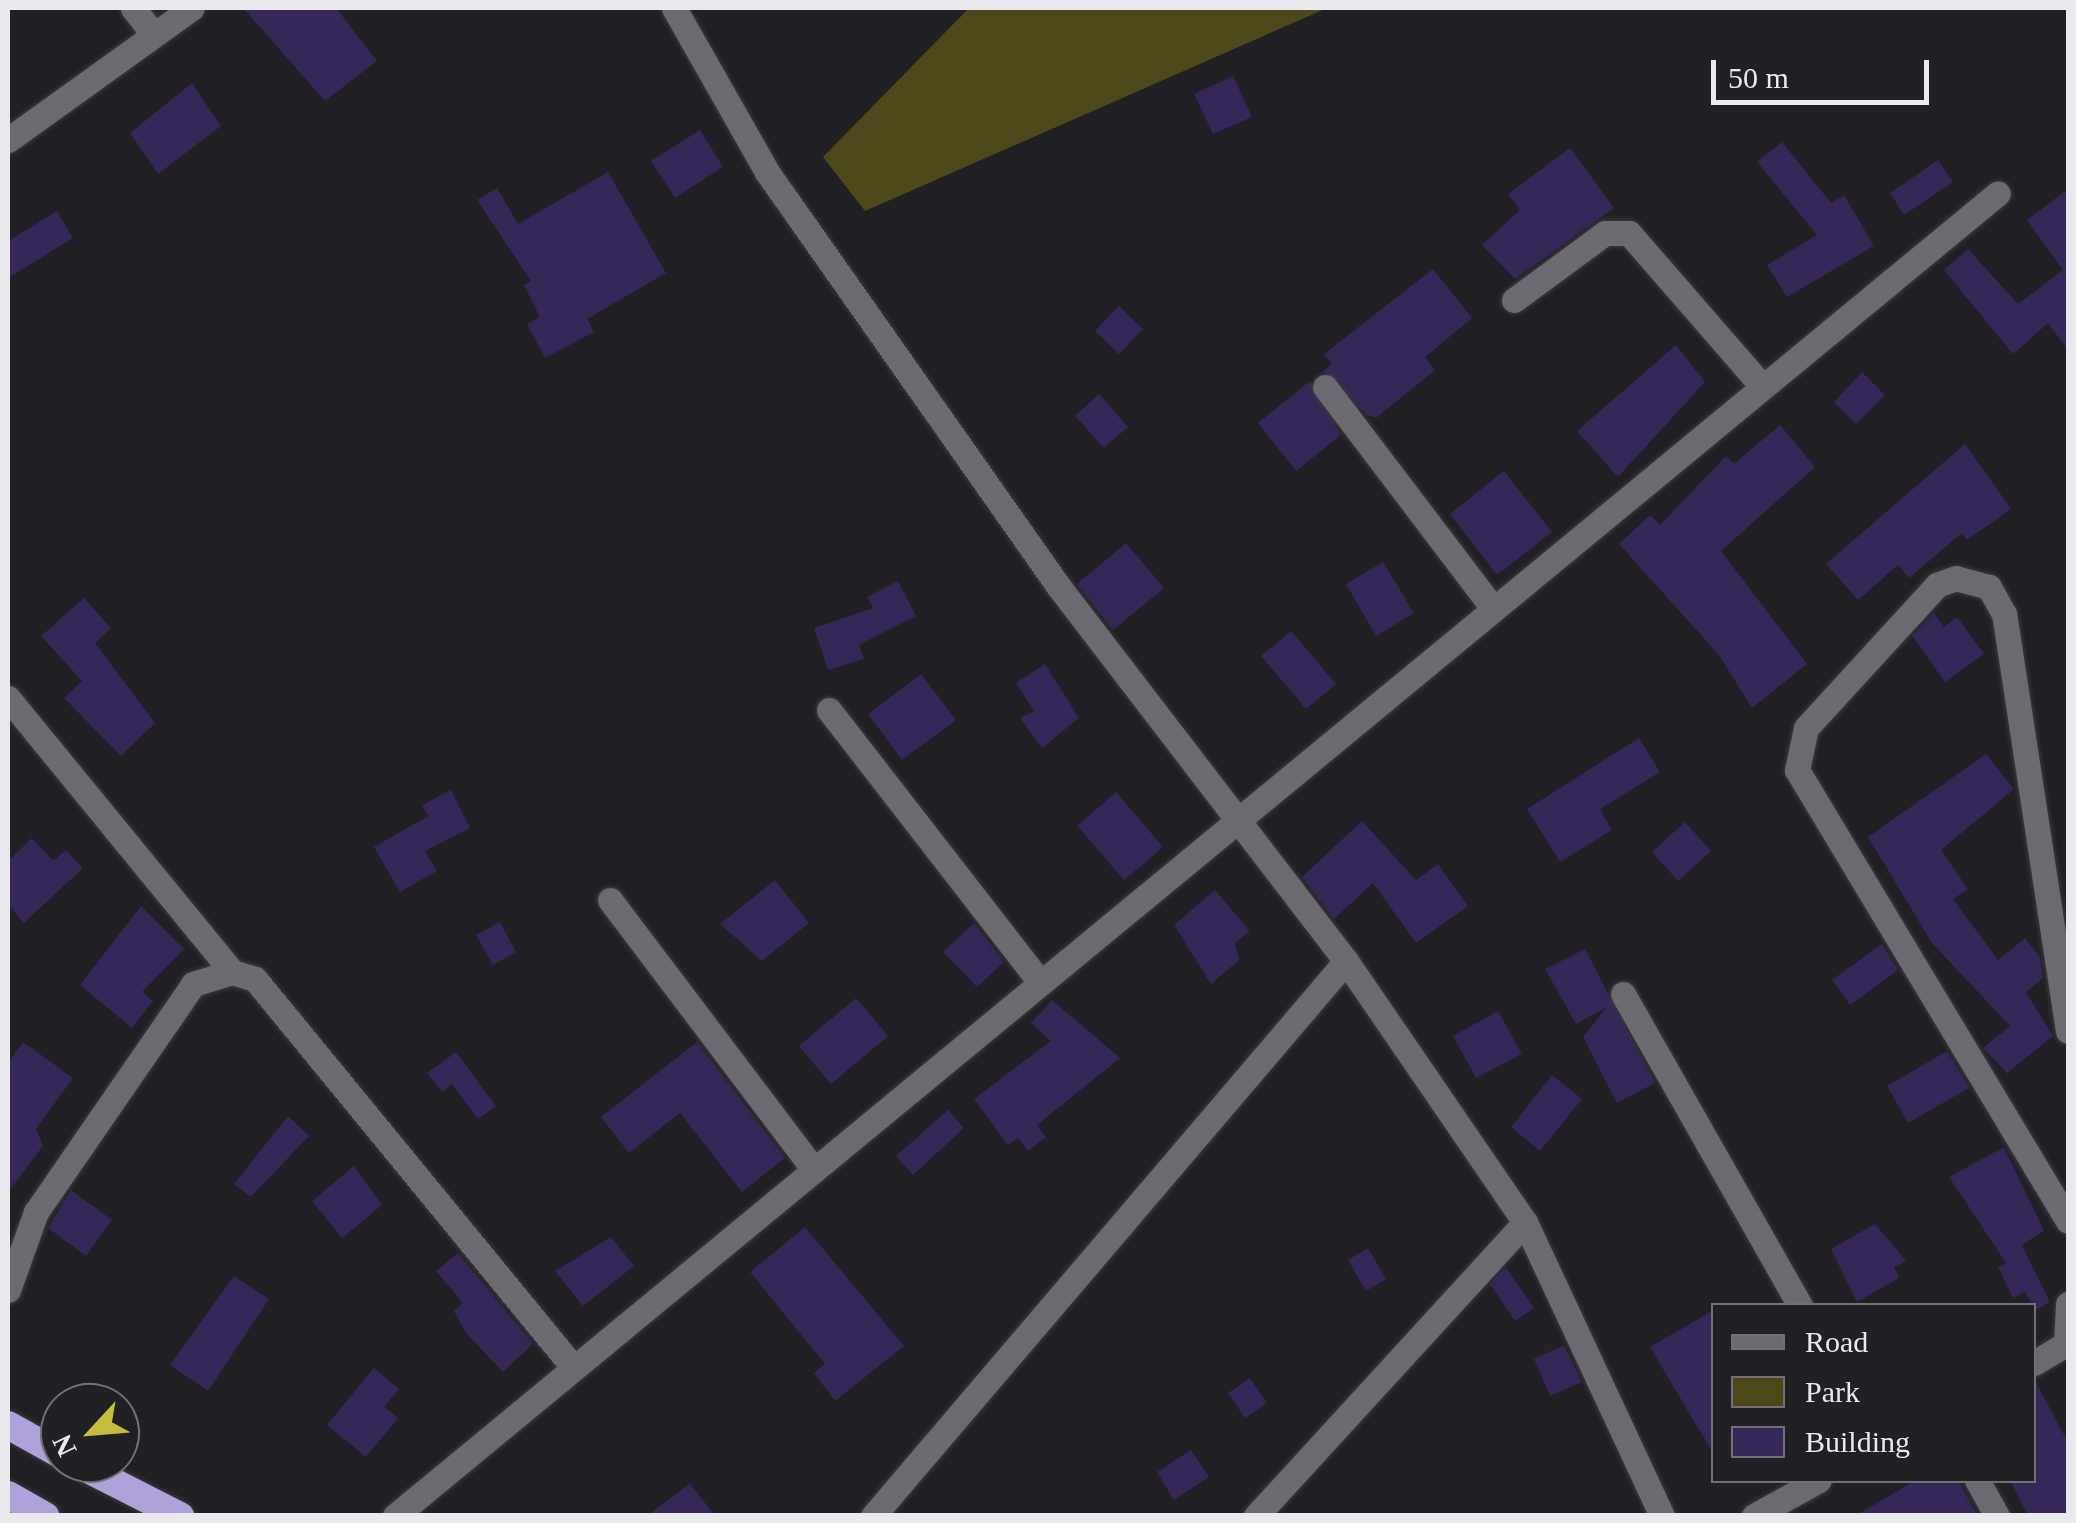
<!DOCTYPE html>
<html>
<head>
<meta charset="utf-8">
<style>
	body { margin:0 }
	#map { position:relative; width:2076px; height:1523px; overflow:hidden; background:#212025; font-family:"Times New Roman",serif }
	div>[style] { position:absolute }
	[style*='--x'] { left:calc(var(--x)*1px); top:calc(var(--y)*1px); width:calc(var(--w)*1px); rotate:calc(var(--a)*1deg) }
	.green>* { inset:0; background:#4c4819 }
	.building>* { inset:0; background:#352757 }
	.roads { filter:drop-shadow(0 0 2px #3b3a3f) drop-shadow(0 0 2px #3b3a3f) }
	.minor>* { height:25px; margin:-12.5px; padding:0 12.5px; transform-origin:12.5px; border-radius:12.5px; background:#6b6a70 }
	.tertiary>* { height:25px; margin:-12.5px; padding:0 12.5px; transform-origin:12.5px; border-radius:12.5px; background:#6b6a70 }
	.trunk>* { height:28px; margin:-14px; padding:0 14px; transform-origin:14px; border-radius:14px; background:#afa2da }
	span { translate:-50% -50%; white-space:nowrap; text-align:center; line-height:1.15; -webkit-text-stroke:10px #212025; paint-order:stroke }
	.frame { position:absolute; inset:0; border:10px solid #eae9ed; pointer-events:none }
	.legend { position:absolute; left:1711px; top:1303px; width:325px; height:180px; box-sizing:border-box; background:#212025; border:2px solid #717075; margin:0; padding:12px 18px; list-style:none; font-size:30px; color:#eae9ed }
	.legend li { display:flex; align-items:center; gap:20px; height:50px }
	.legend b { width:50px; border:2px solid #717075 }
	.north { position:absolute; left:40px; top:1383px; width:100px; height:100px; box-sizing:border-box; background:#212025; border:2px solid #717075; border-radius:50%; rotate:244deg; font-size:28px; font-weight:700; line-height:40px; text-align:center; color:#eae9ed }
	.north::after { content:''; display:block; margin:auto; width:35px; height:45px; background:#c6bc3c; clip-path:polygon(50% 0,100% 100%,50% 72%,0 100%) }
	.scale { position:absolute; left:1711px; top:60px; width:218px; height:45px; box-sizing:border-box; border:5px solid #eae9ed; border-top:0; padding-left:12px; font-size:30px; line-height:35px; white-space:nowrap; color:#eae9ed; -webkit-text-stroke:8px #212025; paint-order:stroke }
</style>
</head>
<body>
<div id="map">
	<div class="green">
		<i style="clip-path:polygon(969px 8px,1327px 8px,865px 211px,823px 157px)"></i>
	</div>
	<div class="building">
		<i style="clip-path:polygon(243px 8px,336px 8px,377px 61px,325px 101px)"></i>
		<i style="clip-path:polygon(1233px 76px,1252px 117px,1213px 134px,1194px 94px)"></i>
		<i style="clip-path:polygon(192px 83px,221px 126px,158px 174px,130px 133px)"></i>
		<i style="clip-path:polygon(700px 130px,723px 167px,675px 198px,651px 161px)"></i>
		<i style="clip-path:polygon(1782px 142px,1831px 203px,1844px 195px,1874px 246px,1787px 297px,1767px 265px,1817px 235px,1757px 162px)"></i>
		<i style="clip-path:polygon(1570px 148px,1614px 208px,1515px 279px,1482px 245px,1520px 210px,1508px 194px)"></i>
		<i style="clip-path:polygon(1938px 160px,1953px 182px,1904px 215px,1890px 193px)"></i>
		<i style="clip-path:polygon(608px 172px,666px 273px,587px 319px,594px 332px,545px 358px,527px 324px,540px 317px,524px 285px,531px 281px,477px 200px,497px 188px,518px 224px)"></i>
		<i style="clip-path:polygon(2068px 189px,2068px 350px,2048px 323px,2013px 354px,1944px 270px,1968px 249px,2018px 304px,2063px 270px,2027px 220px)"></i>
		<i style="clip-path:polygon(57px 211px,73px 238px,8px 278px,8px 241px)"></i>
		<i style="clip-path:polygon(1433px 269px,1472px 318px,1425px 357px,1435px 370px,1376px 418px,1367px 415px,1323px 371px,1332px 364px,1324px 354px)"></i>
		<i style="clip-path:polygon(1119px 306px,1143px 329px,1119px 354px,1095px 331px)"></i>
		<i style="clip-path:polygon(1676px 345px,1705px 382px,1618px 477px,1577px 431px)"></i>
		<i style="clip-path:polygon(1862px 372px,1885px 395px,1856px 424px,1834px 402px)"></i>
		<i style="clip-path:polygon(1310px 381px,1341px 435px,1296px 471px,1258px 423px)"></i>
		<i style="clip-path:polygon(1099px 394px,1128px 427px,1104px 448px,1075px 416px)"></i>
		<i style="clip-path:polygon(1780px 425px,1815px 467px,1721px 551px,1807px 664px,1752px 708px,1719px 655px,1619px 544px,1650px 515px,1660px 525px,1726px 456px,1734px 464px)"></i>
		<i style="clip-path:polygon(1965px 444px,2011px 509px,1967px 540px,1962px 533px,1909px 578px,1898px 565px,1858px 600px,1826px 564px)"></i>
		<i style="clip-path:polygon(1504px 471px,1552px 532px,1497px 575px,1450px 514px)"></i>
		<i style="clip-path:polygon(1126px 543px,1164px 588px,1113px 630px,1077px 584px)"></i>
		<i style="clip-path:polygon(1383px 562px,1414px 613px,1376px 636px,1346px 584px)"></i>
		<i style="clip-path:polygon(898px 581px,916px 616px,859px 645px,864px 659px,828px 670px,814px 628px,873px 608px,867px 597px)"></i>
		<i style="clip-path:polygon(84px 598px,111px 628px,95px 643px,155px 723px,121px 756px,64px 698px,82px 681px,41px 636px)"></i>
		<i style="clip-path:polygon(1934px 613px,1944px 627px,1957px 617px,1984px 654px,1945px 682px,1912px 636px)"></i>
		<i style="clip-path:polygon(1291px 631px,1336px 684px,1306px 709px,1261px 656px)"></i>
		<i style="clip-path:polygon(1045px 664px,1079px 718px,1042px 748px,1020px 718px,1034px 711px,1016px 683px)"></i>
		<i style="clip-path:polygon(921px 674px,956px 720px,902px 760px,868px 714px)"></i>
		<i style="clip-path:polygon(1639px 738px,1660px 772px,1600px 809px,1612px 830px,1560px 862px,1527px 809px)"></i>
		<i style="clip-path:polygon(1986px 754px,2014px 789px,1941px 850px,1968px 889px,1953px 899px,1998px 960px,2025px 938px,2040px 957px,2043px 978px,2026px 992px,2053px 1036px,2007px 1073px,1983px 1048px,2010px 1026px,1932px 943px,1868px 837px)"></i>
		<i style="clip-path:polygon(451px 790px,470px 828px,425px 851px,437px 871px,400px 892px,374px 847px,428px 816px,422px 805px)"></i>
		<i style="clip-path:polygon(1116px 792px,1163px 847px,1124px 880px,1077px 826px)"></i>
		<i style="clip-path:polygon(1362px 821px,1416px 880px,1438px 864px,1468px 906px,1416px 943px,1373px 883px,1334px 919px,1302px 877px)"></i>
		<i style="clip-path:polygon(1685px 822px,1711px 851px,1678px 881px,1652px 852px)"></i>
		<i style="clip-path:polygon(32px 838px,53px 861px,66px 850px,83px 868px,24px 923px,8px 905px,8px 861px)"></i>
		<i style="clip-path:polygon(775px 880px,809px 923px,762px 961px,720px 924px)"></i>
		<i style="clip-path:polygon(1215px 890px,1250px 931px,1235px 943px,1239px 960px,1211px 984px,1174px 925px)"></i>
		<i style="clip-path:polygon(141px 906px,184px 949px,142px 992px,153px 1001px,132px 1028px,80px 985px)"></i>
		<i style="clip-path:polygon(500px 922px,516px 952px,493px 965px,476px 935px)"></i>
		<i style="clip-path:polygon(974px 923px,1004px 962px,977px 987px,943px 952px)"></i>
		<i style="clip-path:polygon(1882px 944px,1898px 970px,1850px 1005px,1832px 980px)"></i>
		<i style="clip-path:polygon(1585px 949px,1655px 1083px,1617px 1103px,1583px 1037px,1607px 1007px,1576px 1024px,1545px 969px)"></i>
		<i style="clip-path:polygon(856px 998px,888px 1036px,831px 1084px,799px 1046px)"></i>
		<i style="clip-path:polygon(1052px 1000px,1120px 1058px,1037px 1125px,1046px 1137px,1028px 1151px,1018px 1138px,1008px 1145px,974px 1099px,1051px 1041px,1031px 1023px)"></i>
		<i style="clip-path:polygon(1498px 1011px,1522px 1054px,1476px 1078px,1453px 1036px)"></i>
		<i style="clip-path:polygon(23px 1042px,73px 1078px,36px 1129px,43px 1146px,8px 1192px,8px 1063px)"></i>
		<i style="clip-path:polygon(697px 1042px,785px 1158px,742px 1192px,680px 1113px,629px 1153px,601px 1117px)"></i>
		<i style="clip-path:polygon(1947px 1051px,1969px 1088px,1908px 1123px,1887px 1086px)"></i>
		<i style="clip-path:polygon(456px 1052px,496px 1106px,478px 1119px,452px 1084px,442px 1092px,427px 1073px)"></i>
		<i style="clip-path:polygon(1552px 1075px,1582px 1099px,1540px 1151px,1511px 1127px)"></i>
		<i style="clip-path:polygon(948px 1110px,964px 1128px,913px 1175px,896px 1156px)"></i>
		<i style="clip-path:polygon(288px 1116px,309px 1136px,251px 1197px,234px 1184px)"></i>
		<i style="clip-path:polygon(2004px 1147px,2044px 1231px,2022px 1245px,2050px 1302px,2036px 1310px,2025px 1292px,2013px 1298px,1998px 1267px,2006px 1263px,1949px 1177px)"></i>
		<i style="clip-path:polygon(354px 1166px,382px 1205px,342px 1238px,312px 1201px)"></i>
		<i style="clip-path:polygon(71px 1190px,112px 1220px,86px 1256px,48px 1228px)"></i>
		<i style="clip-path:polygon(1875px 1224px,1906px 1261px,1894px 1267px,1899px 1278px,1857px 1302px,1831px 1249px)"></i>
		<i style="clip-path:polygon(805px 1227px,904px 1346px,835px 1401px,814px 1373px,825px 1364px,750px 1272px)"></i>
		<i style="clip-path:polygon(611px 1237px,634px 1266px,583px 1306px,555px 1271px)"></i>
		<i style="clip-path:polygon(1368px 1248px,1386px 1279px,1366px 1291px,1348px 1260px)"></i>
		<i style="clip-path:polygon(458px 1253px,533px 1344px,503px 1372px,466px 1333px,454px 1311px,463px 1303px,436px 1271px)"></i>
		<i style="clip-path:polygon(1506px 1267px,1534px 1308px,1515px 1321px,1490px 1284px)"></i>
		<i style="clip-path:polygon(234px 1276px,269px 1299px,208px 1391px,170px 1365px)"></i>
		<i style="clip-path:polygon(1714px 1310px,1714px 1455px,1650px 1347px)"></i>
		<i style="clip-path:polygon(1564px 1345px,1582px 1382px,1550px 1396px,1534px 1359px)"></i>
		<i style="clip-path:polygon(374px 1368px,399px 1389px,384px 1407px,398px 1418px,366px 1457px,327px 1425px)"></i>
		<i style="clip-path:polygon(1250px 1378px,1267px 1403px,1245px 1418px,1228px 1393px)"></i>
		<i style="clip-path:polygon(2034px 1379px,2068px 1442px,2068px 1516px,2028px 1516px,2010px 1480px,2034px 1480px)"></i>
		<i style="clip-path:polygon(1191px 1450px,1209px 1477px,1174px 1500px,1157px 1472px)"></i>
		<i style="clip-path:polygon(1916px 1480px,1958px 1480px,1978px 1516px,1855px 1516px)"></i>
		<i style="clip-path:polygon(690px 1483px,715px 1516px,647px 1516px)"></i>
	</div>
	<div class="roads">
		<div class="minor">
			<i style="--x:133;--y:8;--w:33;--a:52"></i>
			<i style="--x:674;--y:8;--w:189;--a:60.4"></i>
			<i style="--x:767;--y:172;--w:507;--a:54.87"></i>
			<i style="--x:1059;--y:587;--w:471;--a:52.5"></i>
			<i style="--x:1346;--y:961;--w:316;--a:55.6"></i>
			<i style="--x:1525;--y:1222;--w:324;--a:65"></i>
			<i style="--x:8;--y:140;--w:226;--a:-35.7"></i>
			<i style="--x:1514;--y:300;--w:113;--a:-36.4"></i>
			<i style="--x:1605;--y:233;--w:24;--a:0"></i>
			<i style="--x:1629;--y:233;--w:203;--a:49"></i>
			<i style="--x:1325;--y:387;--w:276;--a:52.8"></i>
			<i style="--x:8;--y:698;--w:354;--a:50.7"></i>
			<i style="--x:829;--y:710;--w:343;--a:52.2"></i>
			<i style="--x:610;--y:900;--w:336;--a:52.9"></i>
			<i style="--x:1623;--y:994;--w:359;--a:60.4"></i>
			<i style="--x:2068;--y:1031;--w:422;--a:-98.7"></i>
			<i style="--x:2004;--y:614;--w:31;--a:-119"></i>
			<i style="--x:1989;--y:587;--w:34;--a:-165"></i>
			<i style="--x:1956;--y:578;--w:20;--a:160"></i>
			<i style="--x:1937;--y:585;--w:194;--a:132.5"></i>
			<i style="--x:1806;--y:728;--w:43;--a:102.1"></i>
			<i style="--x:1797;--y:770;--w:526;--a:59"></i>
			<i style="--x:8;--y:1290;--w:83;--a:-70.3"></i>
			<i style="--x:36;--y:1212;--w:277;--a:-55.4"></i>
			<i style="--x:193;--y:984;--w:41;--a:-17.1"></i>
			<i style="--x:232;--y:972;--w:24;--a:17"></i>
			<i style="--x:255;--y:979;--w:502;--a:50.66"></i>
			<i style="--x:1977;--y:1480;--w:41;--a:60.9"></i>
			<i style="--x:395;--y:1516;--w:2078;--a:-39.53"></i>
			<i style="--x:873;--y:1516;--w:729;--a:-49.56"></i>
			<i style="--x:1256;--y:1516;--w:398;--a:-47.5"></i>
		</div>
		<div class="tertiary">
			<i style="--x:2034;--y:1363;--w:37;--a:-31"></i>
			<i style="--x:2066;--y:1344;--w:40;--a:-87.1"></i>
			<i style="--x:1754;--y:1516;--w:74;--a:-29"></i>
		</div>
		<div class="trunk">
			<i style="--x:8;--y:1425;--w:60;--a:29.1"></i>
			<i style="--x:76;--y:1463;--w:117;--a:27"></i>
			<i style="--x:8;--y:1495;--w:43;--a:29.6"></i>
		</div>
	</div>
	<div class="frame"></div>
	<ul class="legend">
	<li><b style="height:12px;background:#6b6a70"></b>Road</li>
	<li><b style="height:28px;background:#4c4819"></b>Park</li>
	<li><b style="height:28px;background:#352757"></b>Building</li>
	</ul>
	<div class="north">N</div>
	<div class="scale">50 m</div>
</div>
</body>
</html>
